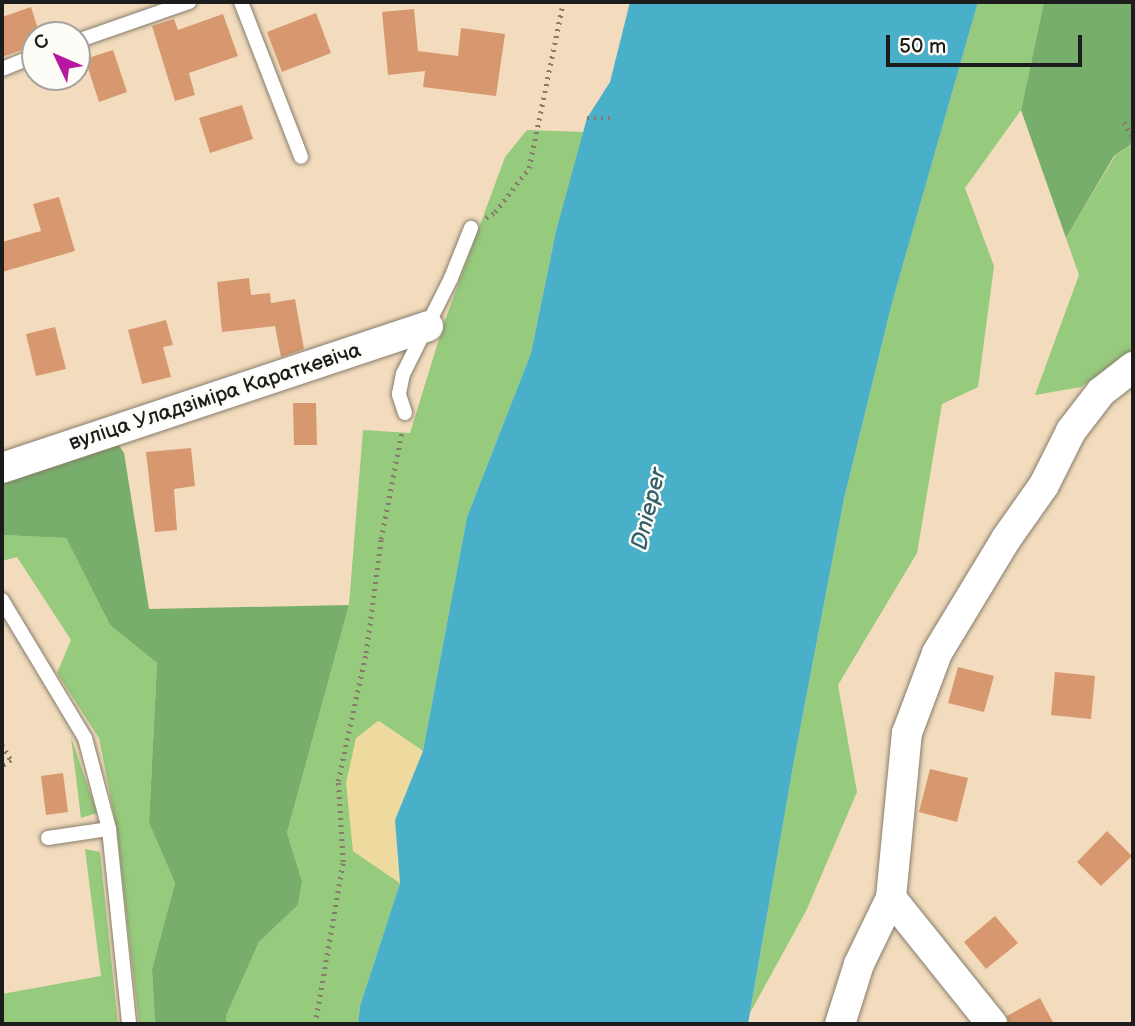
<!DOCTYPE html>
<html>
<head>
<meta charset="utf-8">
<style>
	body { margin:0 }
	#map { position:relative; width:1135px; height:1026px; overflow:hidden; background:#f2dcbd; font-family:"Balsamiq Sans",sans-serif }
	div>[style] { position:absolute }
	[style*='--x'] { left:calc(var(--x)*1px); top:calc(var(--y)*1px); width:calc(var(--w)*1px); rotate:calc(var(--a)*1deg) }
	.green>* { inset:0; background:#96ca7c }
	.forest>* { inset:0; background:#78ae6c }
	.sand>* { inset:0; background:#eeda9e }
	.water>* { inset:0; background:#4ab0c9 }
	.building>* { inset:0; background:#d8986f }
	.path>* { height:4.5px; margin-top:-2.25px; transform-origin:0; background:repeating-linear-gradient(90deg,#877c6c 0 2px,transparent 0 7px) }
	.roads { filter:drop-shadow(0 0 2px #877c6c) drop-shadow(0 0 2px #877c6c) }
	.service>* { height:14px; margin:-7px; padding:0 7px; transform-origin:7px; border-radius:7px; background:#fff }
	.minor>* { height:30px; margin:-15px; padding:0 15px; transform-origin:15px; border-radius:15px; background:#fff }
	span { translate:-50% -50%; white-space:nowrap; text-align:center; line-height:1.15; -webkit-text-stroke:5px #fdfcf7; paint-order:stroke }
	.street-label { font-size:21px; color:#1c1c1c }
	.water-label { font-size:23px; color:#315f6a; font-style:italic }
	.frame { position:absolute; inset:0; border:4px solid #1c1c1c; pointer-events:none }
	.north { position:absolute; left:21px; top:21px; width:70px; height:70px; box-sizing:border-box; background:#fdfcf7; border:2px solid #a3a29f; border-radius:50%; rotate:314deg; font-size:19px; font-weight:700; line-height:28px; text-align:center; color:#1c1c1c }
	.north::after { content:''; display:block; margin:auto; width:24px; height:32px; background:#b5179e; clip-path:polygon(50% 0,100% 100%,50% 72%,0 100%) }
	.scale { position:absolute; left:886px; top:35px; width:196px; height:32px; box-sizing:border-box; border:4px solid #1c1c1c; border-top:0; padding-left:9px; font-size:21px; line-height:24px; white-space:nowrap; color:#1c1c1c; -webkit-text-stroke:5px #fdfcf7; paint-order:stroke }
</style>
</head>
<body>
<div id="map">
	<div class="green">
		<i style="clip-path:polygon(978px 2px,1044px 2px,1021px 110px,965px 188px,994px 266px,978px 387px,942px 404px,917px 553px,838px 685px,857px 792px,806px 911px,750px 1013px,794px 761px,844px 499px,892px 303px)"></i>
		<i style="clip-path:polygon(527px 130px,584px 132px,556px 231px,531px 353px,467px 517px,423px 751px,379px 721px,353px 851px,400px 883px,360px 1006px,358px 1024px,227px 1024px,226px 1016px,259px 942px,298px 905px,302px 881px,287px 833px,349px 605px,363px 430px,410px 433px,444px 323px,505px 157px)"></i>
		<i style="clip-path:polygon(1133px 143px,1133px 350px,1081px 387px,1035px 395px,1079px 275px,1066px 238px,1115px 156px)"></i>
		<i style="clip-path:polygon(2px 535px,66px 538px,110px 625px,157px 663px,149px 823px,175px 883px,152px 969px,155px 1024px,139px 1024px,117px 831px,99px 738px,57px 673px,71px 640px,17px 557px,2px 561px)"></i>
		<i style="clip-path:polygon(71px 737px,97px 813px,81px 818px)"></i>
		<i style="clip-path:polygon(85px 849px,100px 852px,118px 1024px,2px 1024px,2px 994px,101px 976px)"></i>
	</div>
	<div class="forest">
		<i style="clip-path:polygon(1044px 2px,1133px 2px,1133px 143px,1114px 156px,1066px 238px,1021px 110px)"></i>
		<i style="clip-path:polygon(118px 444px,124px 453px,149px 609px,349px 605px,287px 833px,302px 881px,298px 905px,259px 942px,226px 1016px,227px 1024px,155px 1024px,152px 969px,175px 883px,149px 823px,157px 663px,110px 625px,66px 538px,2px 535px,2px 484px)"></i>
	</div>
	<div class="sand">
		<i style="clip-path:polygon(378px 721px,423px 751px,395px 820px,400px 883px,353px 851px,346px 783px,356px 738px)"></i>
	</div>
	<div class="water">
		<i style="clip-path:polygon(630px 2px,978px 2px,892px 303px,844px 499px,794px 761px,748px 1024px,358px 1024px,360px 1006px,400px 883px,395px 820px,423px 751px,467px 517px,531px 353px,556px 231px,587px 118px,610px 82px)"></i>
	</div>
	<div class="building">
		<i style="clip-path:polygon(31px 7px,40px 35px,35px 35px,35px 45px,2px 57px,2px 17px)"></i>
		<i style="clip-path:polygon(414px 9px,418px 51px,458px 56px,461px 28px,505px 34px,496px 96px,423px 87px,425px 71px,388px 75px,382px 12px)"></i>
		<i style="clip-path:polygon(316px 13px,331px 53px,282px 72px,267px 32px)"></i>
		<i style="clip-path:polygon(223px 14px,238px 56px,189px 73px,195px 95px,175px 101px,152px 26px,174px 19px,178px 30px)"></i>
		<i style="clip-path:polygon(113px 50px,127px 92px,99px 102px,85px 59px)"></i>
		<i style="clip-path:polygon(242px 105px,253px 139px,210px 153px,199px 118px)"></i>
		<i style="clip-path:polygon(59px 197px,75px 251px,2px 272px,2px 242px,41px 231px,33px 204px)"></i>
		<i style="clip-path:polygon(249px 278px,251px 295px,270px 293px,271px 303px,295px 299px,304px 349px,281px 357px,275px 326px,222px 332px,217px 282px)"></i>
		<i style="clip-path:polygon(166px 320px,173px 345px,163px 347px,171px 377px,142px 384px,128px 330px)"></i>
		<i style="clip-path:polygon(55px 327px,66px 369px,36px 376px,26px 334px)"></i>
		<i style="clip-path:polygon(293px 403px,316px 403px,317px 445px,294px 445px)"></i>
		<i style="clip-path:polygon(191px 448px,195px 486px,174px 489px,177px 530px,155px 532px,146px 452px)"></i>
		<i style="clip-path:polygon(958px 667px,994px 676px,984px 712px,948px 703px)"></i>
		<i style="clip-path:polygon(1055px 672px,1095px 676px,1091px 719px,1051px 715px)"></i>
		<i style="clip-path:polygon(930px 769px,968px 778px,957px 822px,919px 812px)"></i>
		<i style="clip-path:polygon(63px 773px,68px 812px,46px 815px,41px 776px)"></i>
		<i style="clip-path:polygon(1107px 831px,1132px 856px,1101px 886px,1077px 862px)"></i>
		<i style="clip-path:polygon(995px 916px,1018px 943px,986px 969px,964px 942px)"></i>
		<i style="clip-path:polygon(1040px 998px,1054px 1024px,1009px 1024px,1007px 1016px)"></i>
	</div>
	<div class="path">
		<i style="--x:587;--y:118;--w:28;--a:0"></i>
		<i style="--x:1124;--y:122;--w:17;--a:59"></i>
		<i style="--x:486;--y:218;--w:11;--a:-34"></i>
		<i style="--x:495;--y:212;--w:56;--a:-52.3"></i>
		<i style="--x:529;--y:168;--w:169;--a:-78.4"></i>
		<i style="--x:2;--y:745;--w:17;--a:59"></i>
		<i style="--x:11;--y:760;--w:11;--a:146"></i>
		<i style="--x:315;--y:1024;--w:164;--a:-80.2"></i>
		<i style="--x:343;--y:862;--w:81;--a:-93.5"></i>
		<i style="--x:338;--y:781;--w:131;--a:-77.7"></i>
		<i style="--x:366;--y:653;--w:115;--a:-82.5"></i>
		<i style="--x:381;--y:539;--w:110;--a:-79"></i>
	</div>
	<div class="roads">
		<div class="service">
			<i style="--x:241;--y:2;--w:166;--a:68.8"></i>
			<i style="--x:77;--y:41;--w:119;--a:-19.2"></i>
			<i style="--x:2;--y:69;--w:35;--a:-22"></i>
			<i style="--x:405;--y:413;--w:20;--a:-108"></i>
			<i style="--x:399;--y:394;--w:20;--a:-79"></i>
			<i style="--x:403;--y:374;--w:107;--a:-63.4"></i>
			<i style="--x:451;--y:278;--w:54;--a:-68.2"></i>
			<i style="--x:2;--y:600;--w:161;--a:59"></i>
			<i style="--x:85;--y:738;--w:94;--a:75.2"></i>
			<i style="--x:109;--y:829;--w:196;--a:84.1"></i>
			<i style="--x:48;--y:838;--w:62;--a:-8.4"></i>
		</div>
		<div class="minor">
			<i style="--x:2;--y:468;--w:449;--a:-18.4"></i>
			<i style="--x:840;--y:1024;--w:63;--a:-72.4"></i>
			<i style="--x:859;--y:964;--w:73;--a:-64.1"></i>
			<i style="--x:992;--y:1024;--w:161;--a:-128.7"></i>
			<i style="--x:891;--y:898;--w:166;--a:-84.5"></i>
			<i style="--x:907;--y:733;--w:85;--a:-69.4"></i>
			<i style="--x:937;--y:653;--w:133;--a:-58.8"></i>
			<i style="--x:1006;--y:539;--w:66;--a:-54.9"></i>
			<i style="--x:1044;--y:485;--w:60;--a:-63.4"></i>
			<i style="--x:1071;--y:431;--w:49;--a:-52.4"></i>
			<i style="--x:1101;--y:392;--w:41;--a:-38"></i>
		</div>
	</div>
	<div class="street-label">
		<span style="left:215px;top:397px;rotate:-18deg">вуліца Уладзіміра Караткевіча</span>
	</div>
	<div class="water-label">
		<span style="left:649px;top:509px;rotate:-76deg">Dnieper</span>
	</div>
	<div class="frame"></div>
	<div class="north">С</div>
	<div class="scale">50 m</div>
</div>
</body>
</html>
